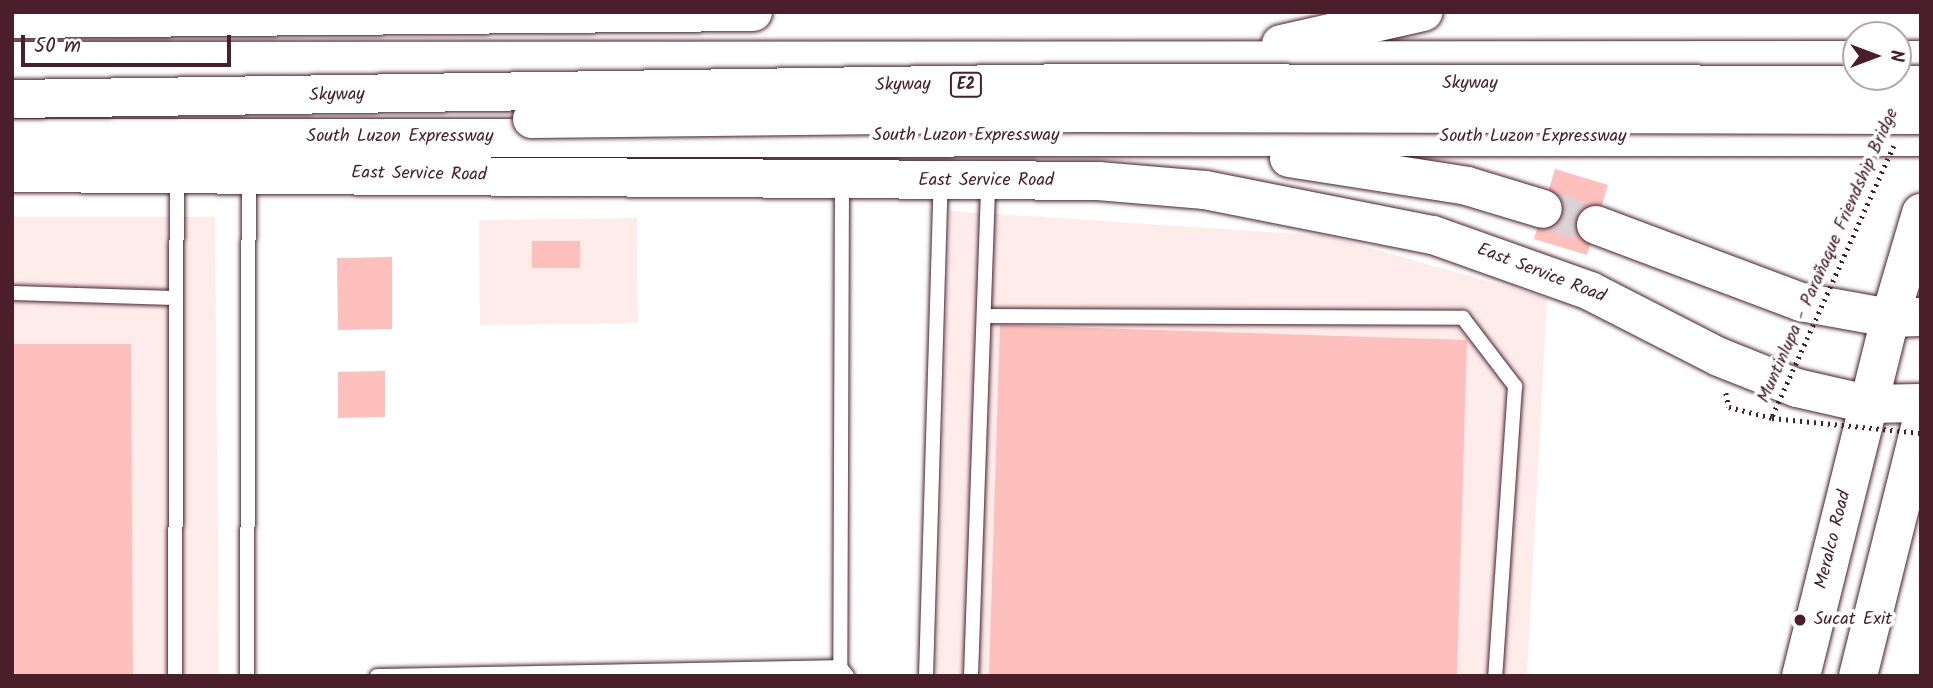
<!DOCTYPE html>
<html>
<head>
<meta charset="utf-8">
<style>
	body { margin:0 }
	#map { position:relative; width:1933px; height:688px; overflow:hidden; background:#fff; font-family:Kalam,sans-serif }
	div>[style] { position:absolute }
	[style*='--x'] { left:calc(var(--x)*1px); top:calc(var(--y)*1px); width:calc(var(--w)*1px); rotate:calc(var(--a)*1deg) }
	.built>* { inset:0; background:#feeceb }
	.building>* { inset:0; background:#fdc0bd }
	.motorway-tunnel>* { height:38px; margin-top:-19px; transform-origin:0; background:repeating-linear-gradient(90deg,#dbd2d5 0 38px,transparent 0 57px) }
	.path>* { height:4.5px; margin-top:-2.25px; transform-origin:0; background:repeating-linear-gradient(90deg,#4a1f2b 0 2px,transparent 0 7px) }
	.roads { filter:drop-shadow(0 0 2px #4a1f2b) drop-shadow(0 0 2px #4a1f2b) }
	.service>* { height:14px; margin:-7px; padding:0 7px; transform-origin:7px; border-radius:7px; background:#fff }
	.secondary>* { height:38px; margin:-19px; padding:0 19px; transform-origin:19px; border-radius:19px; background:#fff }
	.primary>* { height:38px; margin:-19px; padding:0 19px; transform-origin:19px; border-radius:19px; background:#fff }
	.motorway>* { height:38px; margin:-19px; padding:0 19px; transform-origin:19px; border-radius:19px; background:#fff }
	.path-bridge>* { height:4.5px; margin-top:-2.25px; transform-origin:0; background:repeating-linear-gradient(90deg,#4a1f2b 0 2px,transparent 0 7px) }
	.bridges { filter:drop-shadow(0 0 2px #4a1f2b) drop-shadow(0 0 2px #4a1f2b) }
	.motorway-bridge>* { height:38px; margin:-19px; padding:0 19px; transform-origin:19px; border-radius:19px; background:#fff }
	.dots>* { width:19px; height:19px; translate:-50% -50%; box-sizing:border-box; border:4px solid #fff; border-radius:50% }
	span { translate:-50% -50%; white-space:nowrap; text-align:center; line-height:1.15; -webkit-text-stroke:7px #fff; paint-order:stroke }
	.shield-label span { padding:2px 5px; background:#fff; border:2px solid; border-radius:5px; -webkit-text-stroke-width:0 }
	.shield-label { font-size:16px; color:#4a1f2b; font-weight:700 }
	.street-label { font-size:18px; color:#4a1f2b }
	.poi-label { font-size:18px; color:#4a1f2b }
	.left { translate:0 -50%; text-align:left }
	.frame { position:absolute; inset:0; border:14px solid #4a1f2b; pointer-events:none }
	.north { position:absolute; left:1842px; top:21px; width:70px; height:70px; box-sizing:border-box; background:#fff; border:2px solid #b7a5aa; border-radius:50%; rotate:90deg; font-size:19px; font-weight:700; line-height:28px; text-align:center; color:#4a1f2b }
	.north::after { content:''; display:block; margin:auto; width:24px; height:32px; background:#4a1f2b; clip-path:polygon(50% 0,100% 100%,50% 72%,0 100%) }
	.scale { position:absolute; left:21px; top:35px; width:210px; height:32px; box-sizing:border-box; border:4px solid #4a1f2b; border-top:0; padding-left:9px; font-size:21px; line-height:24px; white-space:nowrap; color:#4a1f2b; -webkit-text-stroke:5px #fff; paint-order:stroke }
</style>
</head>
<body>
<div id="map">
	<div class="built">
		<i style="clip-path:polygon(950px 211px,1328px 236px,1547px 298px,1527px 676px,936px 676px)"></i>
		<i style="clip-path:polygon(12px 217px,215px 217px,219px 676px,12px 676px)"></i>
		<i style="clip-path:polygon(637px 218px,638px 323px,480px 325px,479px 220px)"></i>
	</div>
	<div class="building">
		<i style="clip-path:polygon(1555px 169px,1608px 185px,1587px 255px,1534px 239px)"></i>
		<i style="clip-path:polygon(532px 241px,580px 241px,580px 268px,532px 268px)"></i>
		<i style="clip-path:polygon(392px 257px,392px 329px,338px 330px,337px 258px)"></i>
		<i style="clip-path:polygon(1000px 325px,1467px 340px,1457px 676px,989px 676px)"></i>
		<i style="clip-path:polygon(12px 344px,131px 344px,133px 676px,12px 676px)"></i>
		<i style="clip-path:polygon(385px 371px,385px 417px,338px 418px,338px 372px)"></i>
	</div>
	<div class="motorway-tunnel">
		<i style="--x:1543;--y:209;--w:55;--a:16.8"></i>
	</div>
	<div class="path">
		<i style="--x:1726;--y:393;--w:14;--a:78"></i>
		<i style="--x:1729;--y:407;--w:44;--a:14.3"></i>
	</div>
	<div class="roads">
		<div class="service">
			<i style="--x:842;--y:181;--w:486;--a:90.2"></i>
			<i style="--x:840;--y:667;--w:11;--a:52"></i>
			<i style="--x:12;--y:293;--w:163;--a:1.8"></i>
			<i style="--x:984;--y:316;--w:479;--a:0.2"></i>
			<i style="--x:1463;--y:318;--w:86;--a:52.6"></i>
			<i style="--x:1515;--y:386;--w:291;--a:93.9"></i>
			<i style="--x:175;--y:676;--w:499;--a:-89.8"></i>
			<i style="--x:247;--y:676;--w:499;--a:-89.8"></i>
			<i style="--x:377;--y:676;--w:463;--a:-1.1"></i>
			<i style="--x:926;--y:676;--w:494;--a:-88.3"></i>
			<i style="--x:971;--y:676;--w:495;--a:-88"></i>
		</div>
		<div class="secondary">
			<i style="--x:12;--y:19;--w:741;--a:-0.54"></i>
			<i style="--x:12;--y:173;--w:1086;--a:0.42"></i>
			<i style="--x:1098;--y:181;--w:107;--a:4.8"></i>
			<i style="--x:1205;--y:190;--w:232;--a:11.2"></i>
			<i style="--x:1433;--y:235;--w:167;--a:19.6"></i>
			<i style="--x:1590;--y:291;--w:145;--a:27.1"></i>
			<i style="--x:1719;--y:357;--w:84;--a:21.7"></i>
			<i style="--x:1797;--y:388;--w:72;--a:12.9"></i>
			<i style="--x:1867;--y:404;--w:54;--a:-1.1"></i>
			<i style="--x:1801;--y:676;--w:369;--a:-76"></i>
			<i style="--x:1858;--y:676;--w:261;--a:-76"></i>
		</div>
		<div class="primary">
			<i style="--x:1921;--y:213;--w:109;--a:106.4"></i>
			<i style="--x:1890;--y:318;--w:31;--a:-2"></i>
		</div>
		<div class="motorway">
			<i style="--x:1281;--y:44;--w:146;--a:-12.7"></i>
			<i style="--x:1898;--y:60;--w:23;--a:0"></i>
			<i style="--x:12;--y:61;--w:1844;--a:-0.03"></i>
			<i style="--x:12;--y:138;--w:1909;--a:-0.03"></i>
			<i style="--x:1289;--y:158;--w:180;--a:8.9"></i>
			<i style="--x:1467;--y:186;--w:79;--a:16.8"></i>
			<i style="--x:1596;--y:225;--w:219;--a:20.6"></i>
			<i style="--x:1801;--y:302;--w:90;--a:10.2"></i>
		</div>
	</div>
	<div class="path-bridge">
		<i style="--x:1894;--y:146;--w:298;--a:114.2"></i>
		<i style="--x:1772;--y:418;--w:150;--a:5.7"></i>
	</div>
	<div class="bridges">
		<div class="motorway-bridge">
			<i style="--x:12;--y:99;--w:1070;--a:-0.86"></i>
			<i style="--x:1082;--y:83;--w:839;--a:0.14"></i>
			<i style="--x:532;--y:119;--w:548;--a:-0.63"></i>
			<i style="--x:1080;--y:113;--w:841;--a:0.14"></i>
		</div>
	</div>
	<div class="dots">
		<i style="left:1800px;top:620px;background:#4a1f2b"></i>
	</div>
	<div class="shield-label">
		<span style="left:966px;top:85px">E2</span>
	</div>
	<div class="street-label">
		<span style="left:1470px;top:84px">Skyway</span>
		<span style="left:903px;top:86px;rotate:-1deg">Skyway</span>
		<span style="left:337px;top:96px;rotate:-1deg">Skyway</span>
		<span style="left:966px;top:136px">South Luzon Expressway</span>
		<span style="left:400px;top:137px">South Luzon Expressway</span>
		<span style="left:1533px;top:137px">South Luzon Expressway</span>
		<span style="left:419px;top:175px;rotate:1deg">East Service Road</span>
		<span style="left:986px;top:181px">East Service Road</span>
		<span style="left:1829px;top:256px;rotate:-66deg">Muntinlupa - Parañaque Friendship Bridge</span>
		<span style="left:1541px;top:274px;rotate:21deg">East Service Road</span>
		<span style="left:1834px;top:540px;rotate:-76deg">Meralco Road</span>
	</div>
	<div class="poi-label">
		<span class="left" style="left:1814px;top:620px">Sucat Exit</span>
	</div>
	<div class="frame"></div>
	<div class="north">N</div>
	<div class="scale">50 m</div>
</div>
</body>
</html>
